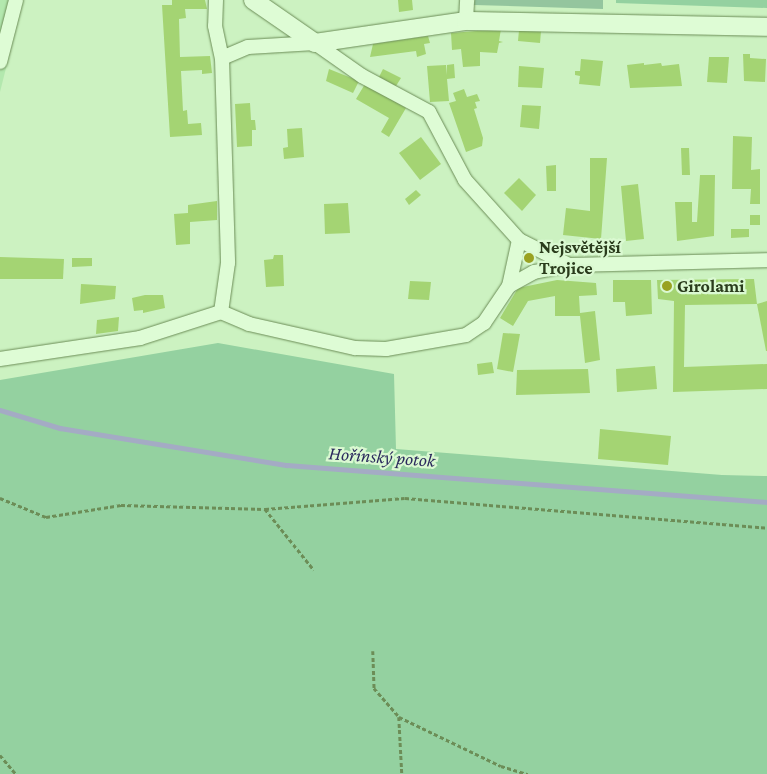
<!DOCTYPE html>
<html>
<head>
<meta charset="utf-8">
<style>
	body { margin:0 }
	#map { position:relative; width:767px; height:774px; overflow:hidden; background:#ccf2c1; font-family:"Crimson Pro",serif }
	div>[style] { position:absolute }
	[style*='--x'] { left:calc(var(--x)*1px); top:calc(var(--y)*1px); width:calc(var(--w)*1px); rotate:calc(var(--a)*1deg) }
	.farmland>* { inset:0; background:#b3e8ae }
	.green>* { inset:0; background:#94d1a0 }
	.cemetery>* { inset:0; background:#94c59e }
	.stream>* { height:4.5px; margin:-2.25px; padding:0 2.25px; transform-origin:2.25px; border-radius:2.25px; background:#a4abc4 }
	.building>* { inset:0; background:#a4d473 }
	.path>* { height:2.5px; margin-top:-1.25px; transform-origin:0; background:repeating-linear-gradient(90deg,#6c8d57 0 4px,transparent 0 6.5px) }
	.roads { filter:drop-shadow(0 0 1px #6c8d57) drop-shadow(0 0 1px #6c8d57) }
	.minor>* { height:14px; margin:-7px; padding:0 7px; transform-origin:7px; border-radius:7px; background:#defcd5 }
	.tertiary>* { height:18px; margin:-9px; padding:0 9px; transform-origin:9px; border-radius:9px; background:#defcd5 }
	.dots>* { width:14px; height:14px; translate:-50% -50%; box-sizing:border-box; border:2px solid #daf9d1; border-radius:50% }
	span { translate:-50% -50%; white-space:nowrap; text-align:center; line-height:1.15; -webkit-text-stroke:4.5px #daf9d1; paint-order:stroke }
	.poi-label { font-size:18px; color:#2a3c1c; font-weight:700 }
	.left { translate:0 -50%; text-align:left }
	.water-label { font-size:19px; color:#2b2a5d; font-style:italic }
</style>
</head>
<body>
<div id="map">
	<div class="farmland">
		<i style="clip-path:polygon(0 0,23px 0,0 92px)"></i>
	</div>
	<div class="green">
		<i style="clip-path:polygon(616px 0,767px 0,767px 8px,616px 3px)"></i>
		<i style="clip-path:polygon(218px 343px,394px 374px,396px 449px,722px 475px,767px 476px,767px 774px,0 774px,0 380px)"></i>
	</div>
	<div class="cemetery">
		<i style="clip-path:polygon(475px 0,603px 0,603px 9px,474px 5px)"></i>
	</div>
	<div class="stream">
		<i style="--x:0;--y:410;--w:63;--a:16.7"></i>
		<i style="--x:60;--y:428;--w:230;--a:9.3"></i>
		<i style="--x:287;--y:465;--w:481;--a:4.4"></i>
	</div>
	<div class="building">
		<i style="clip-path:polygon(172px 0,205px 0,207px 9px,185px 9px,186px 18px,179px 19px,180px 57px,210px 56px,212px 73px,202px 74px,202px 70px,181px 71px,183px 111px,187px 110px,188px 124px,201px 123px,202px 135px,170px 137px,162px 5px,172px 5px)"></i>
		<i style="clip-path:polygon(398px 0,412px 0,413px 10px,399px 12px)"></i>
		<i style="clip-path:polygon(501px 29px,499px 41px,503px 42px,499px 43px,497px 53px,480px 52px,480px 66px,463px 67px,461px 49px,452px 50px,451px 33px)"></i>
		<i style="clip-path:polygon(519px 30px,541px 31px,540px 43px,518px 41px)"></i>
		<i style="clip-path:polygon(428px 36px,430px 43px,424px 44px,426px 54px,417px 57px,416px 51px,370px 57px,373px 44px)"></i>
		<i style="clip-path:polygon(743px 54px,750px 54px,750px 58px,766px 59px,765px 82px,744px 81px)"></i>
		<i style="clip-path:polygon(709px 57px,729px 57px,727px 83px,707px 82px)"></i>
		<i style="clip-path:polygon(581px 59px,603px 61px,600px 86px,579px 84px,580px 76px,575px 75px,575px 71px,580px 71px)"></i>
		<i style="clip-path:polygon(644px 63px,644px 65px,661px 63px,662px 66px,679px 64px,682px 86px,630px 88px,627px 65px)"></i>
		<i style="clip-path:polygon(454px 64px,455px 78px,447px 79px,449px 101px,430px 102px,427px 66px,446px 65px,447px 75px,447px 65px)"></i>
		<i style="clip-path:polygon(519px 66px,544px 68px,542px 88px,518px 87px)"></i>
		<i style="clip-path:polygon(329px 69px,359px 81px,353px 93px,326px 81px)"></i>
		<i style="clip-path:polygon(383px 69px,401px 78px,396px 86px,379px 77px)"></i>
		<i style="clip-path:polygon(365px 84px,406px 108px,389px 137px,381px 132px,389px 118px,356px 99px)"></i>
		<i style="clip-path:polygon(464px 89px,467px 97px,477px 94px,480px 101px,475px 102px,477px 108px,474px 109px,483px 138px,482px 146px,466px 152px,449px 103px,456px 101px,453px 93px)"></i>
		<i style="clip-path:polygon(250px 103px,251px 120px,255px 120px,256px 130px,252px 130px,252px 146px,237px 147px,235px 104px)"></i>
		<i style="clip-path:polygon(522px 105px,541px 106px,539px 129px,520px 127px)"></i>
		<i style="clip-path:polygon(302px 128px,304px 157px,284px 159px,283px 148px,288px 147px,287px 129px)"></i>
		<i style="clip-path:polygon(733px 136px,752px 137px,751px 170px,760px 169px,760px 204px,750px 204px,751px 189px,732px 189px)"></i>
		<i style="clip-path:polygon(421px 137px,441px 164px,420px 180px,399px 153px)"></i>
		<i style="clip-path:polygon(681px 148px,689px 148px,690px 175px,682px 175px)"></i>
		<i style="clip-path:polygon(590px 158px,607px 158px,601px 239px,563px 235px,566px 208px,590px 211px)"></i>
		<i style="clip-path:polygon(556px 165px,556px 191px,547px 191px,546px 166px)"></i>
		<i style="clip-path:polygon(700px 175px,715px 175px,714px 236px,677px 241px,675px 202px,692px 202px,692px 222px,697px 222px)"></i>
		<i style="clip-path:polygon(519px 178px,536px 195px,522px 211px,504px 193px)"></i>
		<i style="clip-path:polygon(638px 184px,644px 239px,626px 241px,621px 186px)"></i>
		<i style="clip-path:polygon(416px 190px,421px 195px,409px 205px,405px 199px)"></i>
		<i style="clip-path:polygon(217px 201px,217px 220px,190px 222px,190px 244px,176px 245px,174px 214px,188px 213px,188px 205px)"></i>
		<i style="clip-path:polygon(348px 203px,350px 233px,325px 234px,324px 204px)"></i>
		<i style="clip-path:polygon(750px 215px,760px 215px,760px 225px,750px 225px)"></i>
		<i style="clip-path:polygon(731px 229px,749px 229px,749px 237px,731px 238px)"></i>
		<i style="clip-path:polygon(525px 252px,535px 255px,532px 264px,523px 262px)"></i>
		<i style="clip-path:polygon(274px 255px,283px 255px,284px 286px,266px 287px,264px 260px,273px 259px)"></i>
		<i style="clip-path:polygon(0 257px,64px 259px,63px 279px,0 279px)"></i>
		<i style="clip-path:polygon(72px 258px,92px 258px,92px 266px,72px 267px)"></i>
		<i style="clip-path:polygon(754px 279px,757px 304px,685px 305px,684px 367px,767px 364px,767px 389px,673px 392px,674px 301px,658px 299px,657px 280px)"></i>
		<i style="clip-path:polygon(557px 280px,596px 283px,597px 295px,579px 296px,580px 313px,595px 311px,600px 360px,585px 363px,580px 316px,555px 316px,555px 296px,528px 301px,513px 326px,500px 318px,518px 288px)"></i>
		<i style="clip-path:polygon(613px 280px,651px 280px,652px 314px,626px 316px,625px 302px,613px 302px)"></i>
		<i style="clip-path:polygon(410px 281px,431px 282px,429px 300px,408px 299px)"></i>
		<i style="clip-path:polygon(81px 284px,116px 286px,115px 299px,80px 304px)"></i>
		<i style="clip-path:polygon(145px 295px,163px 295px,165px 308px,143px 313px,143px 310px,134px 311px,132px 298px)"></i>
		<i style="clip-path:polygon(767px 301px,767px 351px,766px 351px,757px 304px)"></i>
		<i style="clip-path:polygon(119px 317px,118px 331px,96px 334px,97px 320px)"></i>
		<i style="clip-path:polygon(503px 333px,520px 334px,513px 372px,497px 369px)"></i>
		<i style="clip-path:polygon(492px 362px,494px 373px,478px 375px,477px 364px)"></i>
		<i style="clip-path:polygon(655px 366px,657px 389px,617px 392px,616px 369px)"></i>
		<i style="clip-path:polygon(588px 369px,590px 393px,516px 395px,517px 370px)"></i>
		<i style="clip-path:polygon(600px 429px,671px 436px,668px 465px,598px 459px)"></i>
	</div>
	<div class="path">
		<i style="--x:0;--y:498;--w:50;--a:22.4"></i>
		<i style="--x:46;--y:517;--w:76;--a:-9.1"></i>
		<i style="--x:121;--y:505;--w:144;--a:1.6"></i>
		<i style="--x:265;--y:509;--w:140;--a:-4.5"></i>
		<i style="--x:405;--y:498;--w:363;--a:4.7"></i>
		<i style="--x:265;--y:509;--w:78;--a:51.2"></i>
		<i style="--x:373;--y:651;--w:37;--a:88"></i>
		<i style="--x:374;--y:688;--w:38;--a:49"></i>
		<i style="--x:399;--y:717;--w:113;--a:25.7"></i>
		<i style="--x:501;--y:766;--w:28;--a:17"></i>
		<i style="--x:399;--y:717;--w:57;--a:87"></i>
		<i style="--x:0;--y:755;--w:25;--a:50"></i>
	</div>
	<div class="roads">
		<div class="minor">
			<i style="--x:216;--y:0;--w:26;--a:92"></i>
			<i style="--x:215;--y:26;--w:33;--a:78"></i>
			<i style="--x:222;--y:58;--w:205;--a:88.3"></i>
			<i style="--x:228;--y:263;--w:49;--a:98.1"></i>
			<i style="--x:466;--y:21;--w:21;--a:-87"></i>
			<i style="--x:222;--y:58;--w:28;--a:-23"></i>
			<i style="--x:248;--y:47;--w:67;--a:-3.4"></i>
			<i style="--x:315;--y:43;--w:57;--a:35.1"></i>
			<i style="--x:362;--y:76;--w:76;--a:28.2"></i>
			<i style="--x:429;--y:112;--w:77;--a:62.1"></i>
			<i style="--x:465;--y:180;--w:81;--a:48"></i>
			<i style="--x:519;--y:240;--w:56;--a:26.6"></i>
			<i style="--x:0;--y:62;--w:64;--a:-75.5"></i>
			<i style="--x:509;--y:286;--w:29;--a:-29"></i>
			<i style="--x:534;--y:272;--w:36;--a:-11"></i>
			<i style="--x:569;--y:265;--w:198;--a:-1.4"></i>
			<i style="--x:0;--y:359;--w:142;--a:-8.5"></i>
			<i style="--x:140;--y:338;--w:85;--a:-17.8"></i>
			<i style="--x:221;--y:312;--w:30;--a:23"></i>
			<i style="--x:249;--y:324;--w:109;--a:12.8"></i>
			<i style="--x:355;--y:348;--w:31;--a:2"></i>
			<i style="--x:386;--y:349;--w:81;--a:-9.9"></i>
			<i style="--x:466;--y:335;--w:22;--a:-34"></i>
			<i style="--x:484;--y:323;--w:45;--a:-56"></i>
			<i style="--x:509;--y:286;--w:47;--a:-77.7"></i>
		</div>
		<div class="tertiary">
			<i style="--x:253;--y:0;--w:75;--a:34.7"></i>
			<i style="--x:315;--y:43;--w:153;--a:-8.3"></i>
			<i style="--x:466;--y:21;--w:301;--a:1.1"></i>
		</div>
	</div>
	<div class="dots">
		<i style="left:529px;top:258px;background:#99a221"></i>
		<i style="left:667px;top:286px;background:#99a221"></i>
	</div>
	<div class="poi-label">
		<span class="left" style="left:539px;top:258px">Nejsvětější<br>Trojice</span>
		<span class="left" style="left:677px;top:286px">Girolami</span>
	</div>
	<div class="water-label">
		<span style="left:382px;top:457px;rotate:4deg">Hořínský potok</span>
	</div>
</div>
</body>
</html>
